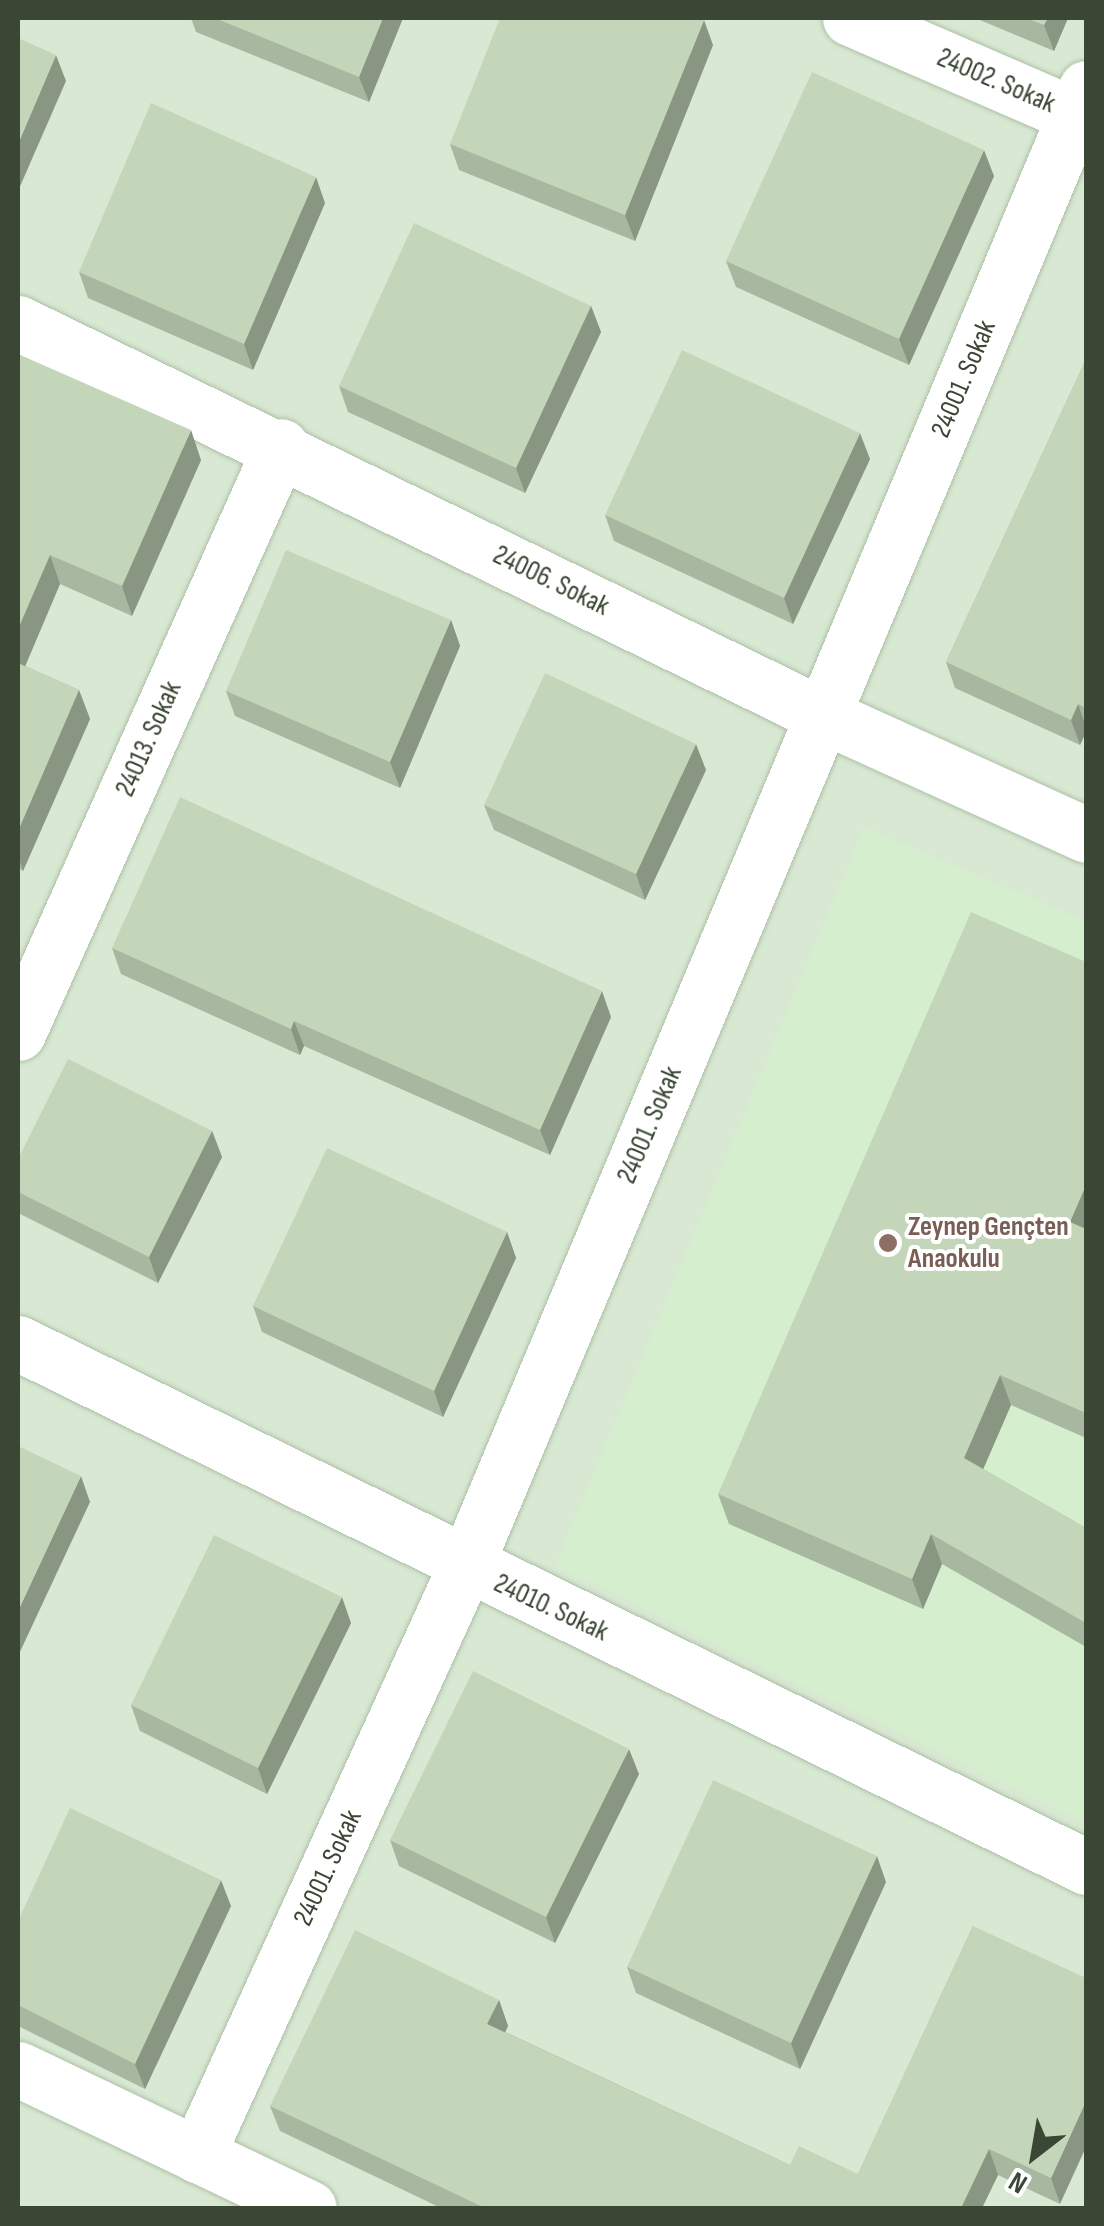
<!DOCTYPE html>
<html>
<head>
<meta charset="utf-8">
<style>
	body { margin:0 }
	#map { position:relative; width:1104px; height:2226px; overflow:hidden; background:#e9f4e5; font-family:"Sofia Sans Condensed",sans-serif }
	div>[style] { position:absolute }
	[style*='--x'] { left:calc(var(--x)*1px); top:calc(var(--y)*1px); width:calc(var(--w)*1px); rotate:calc(var(--a)*1deg) }
	.residential>* { inset:0; background:#d8e8d3 }
	.education>* { inset:0; background:#d5eece }
	.roads { filter:drop-shadow(0 0 2px #aec0a7) drop-shadow(0 0 2px #aec0a7) }
	.minor>* { height:55px; margin:-27.5px; padding:0 27.5px; transform-origin:27.5px; border-radius:27.5px; background:#fff }
	.wall>* { inset:0; background:#a8b8a0 }
	.shaded-wall>* { inset:0; background:#889682 }
	.building>* { inset:0; background:#c3d6ba }
	.dots>* { width:28px; height:28px; translate:-50% -50%; box-sizing:border-box; border:5px solid #fff; border-radius:50% }
	span { translate:-50% -50%; white-space:nowrap; text-align:center; line-height:1.15; -webkit-text-stroke:8px #fff; paint-order:stroke }
	.street-label { font-size:28px; color:#3a4734 }
	.education-label { font-size:28px; color:#785e54; font-weight:700 }
	.left { translate:0 -50%; text-align:left }
	.frame { position:absolute; inset:0; border:20px solid #3a4734; pointer-events:none }
	.north { position:absolute; left:984px; top:2106px; width:100px; height:100px; -webkit-text-stroke:8px #fff; paint-order:stroke; rotate:211deg; font-size:28px; font-weight:700; line-height:40px; text-align:center; color:#3a4734 }
	.north::after { content:''; display:block; margin:auto; width:35px; height:45px; background:#3a4734; clip-path:polygon(50% 0,100% 100%,50% 72%,0 100%) }
</style>
</head>
<body>
<div id="map">
	<div class="residential">
		<i style="clip-path:polygon(18px 18px,1086px 18px,1086px 2208px,18px 2208px)"></i>
	</div>
	<div class="education">
		<i style="clip-path:polygon(864px 827px,1086px 921px,1086px 1823px,555px 1566px)"></i>
	</div>
	<div class="roads">
		<div class="minor">
			<i style="--x:850;--y:18;--w:257;--a:23.4"></i>
			<i style="--x:18;--y:323;--w:894;--a:25.99"></i>
			<i style="--x:822;--y:715;--w:290;--a:24.4"></i>
			<i style="--x:18;--y:1033;--w:643;--a:-65.87"></i>
			<i style="--x:18;--y:1343;--w:1190;--a:26.13"></i>
			<i style="--x:18;--y:2069;--w:322;--a:25.5"></i>
			<i style="--x:197;--y:2155;--w:646;--a:-65.5"></i>
			<i style="--x:465;--y:1567;--w:1604;--a:-67.22"></i>
		</div>
	</div>
	<div class="wall">
		<i style="clip-path:polygon(191px 18px,403px 18px,369px 102px,196px 32px)"></i>
		<i style="clip-path:polygon(975px 18px,1068px 18px,1054px 51px)"></i>
		<i style="clip-path:polygon(713px 45px,635px 241px,459px 170px,450px 144px)"></i>
		<i style="clip-path:polygon(994px 176px,909px 365px,736px 287px,726px 261px)"></i>
		<i style="clip-path:polygon(325px 203px,253px 370px,88px 298px,79px 272px)"></i>
		<i style="clip-path:polygon(591px 306px,601px 332px,525px 493px,348px 412px,339px 386px)"></i>
		<i style="clip-path:polygon(18px 354px,201px 460px,132px 616px,60px 584px,25px 666px,79px 690px,90px 719px,23px 871px,18px 868px)"></i>
		<i style="clip-path:polygon(1086px 359px,1086px 732px,1080px 745px,955px 688px,946px 662px)"></i>
		<i style="clip-path:polygon(870px 459px,793px 624px,614px 541px,605px 515px)"></i>
		<i style="clip-path:polygon(451px 620px,460px 646px,400px 788px,235px 716px,226px 691px)"></i>
		<i style="clip-path:polygon(706px 770px,645px 900px,494px 830px,484px 805px)"></i>
		<i style="clip-path:polygon(112px 948px,611px 1017px,550px 1155px,304px 1046px,300px 1055px,121px 974px)"></i>
		<i style="clip-path:polygon(1086px 962px,1086px 1438px,1011px 1405px,983px 1469px,1086px 1528px,1086px 1647px,942px 1564px,923px 1609px,729px 1524px,718px 1494px)"></i>
		<i style="clip-path:polygon(212px 1131px,222px 1157px,158px 1283px,18px 1213px,18px 1159px)"></i>
		<i style="clip-path:polygon(507px 1232px,516px 1258px,443px 1417px,262px 1332px,253px 1306px)"></i>
		<i style="clip-path:polygon(351px 1623px,267px 1794px,140px 1731px,131px 1705px)"></i>
		<i style="clip-path:polygon(639px 1774px,555px 1943px,399px 1866px,390px 1840px)"></i>
		<i style="clip-path:polygon(886px 1882px,800px 2069px,636px 1993px,627px 1967px)"></i>
		<i style="clip-path:polygon(231px 1906px,145px 2089px,18px 2026px,18px 1921px)"></i>
		<i style="clip-path:polygon(973px 1926px,1060px 2204px,998px 2175px,982px 2208px,441px 2208px,280px 2131px,270px 2106px,499px 2000px,508px 2026px,505px 2032px,790px 2165px,858px 2174px)"></i>
	</div>
	<div class="shaded-wall">
		<i style="clip-path:polygon(383px 18px,403px 18px,369px 102px,359px 77px)"></i>
		<i style="clip-path:polygon(1048px 18px,1068px 18px,1054px 51px,1044px 25px)"></i>
		<i style="clip-path:polygon(704px 20px,713px 45px,635px 241px,625px 215px)"></i>
		<i style="clip-path:polygon(56px 55px,66px 81px,18px 191px,18px 144px)"></i>
		<i style="clip-path:polygon(984px 150px,994px 176px,909px 365px,899px 339px)"></i>
		<i style="clip-path:polygon(316px 177px,325px 203px,253px 370px,244px 344px)"></i>
		<i style="clip-path:polygon(591px 306px,601px 332px,525px 493px,516px 468px)"></i>
		<i style="clip-path:polygon(191px 430px,201px 460px,132px 616px,122px 586px)"></i>
		<i style="clip-path:polygon(860px 433px,870px 459px,793px 624px,784px 598px)"></i>
		<i style="clip-path:polygon(50px 555px,60px 584px,18px 683px,18px 629px)"></i>
		<i style="clip-path:polygon(451px 620px,460px 646px,400px 788px,390px 762px)"></i>
		<i style="clip-path:polygon(79px 690px,90px 719px,23px 871px,18px 855px,18px 831px)"></i>
		<i style="clip-path:polygon(1078px 704px,1086px 727px,1086px 732px,1080px 745px,1071px 720px)"></i>
		<i style="clip-path:polygon(696px 744px,706px 770px,645px 900px,636px 874px)"></i>
		<i style="clip-path:polygon(602px 991px,611px 1017px,550px 1155px,540px 1130px)"></i>
		<i style="clip-path:polygon(294px 1021px,304px 1046px,300px 1055px,291px 1029px)"></i>
		<i style="clip-path:polygon(212px 1131px,222px 1157px,158px 1283px,149px 1257px)"></i>
		<i style="clip-path:polygon(1086px 1185px,1086px 1240px,1070px 1222px)"></i>
		<i style="clip-path:polygon(507px 1232px,516px 1258px,443px 1417px,434px 1391px)"></i>
		<i style="clip-path:polygon(1000px 1375px,1011px 1405px,975px 1488px,964px 1458px)"></i>
		<i style="clip-path:polygon(81px 1476px,90px 1502px,18px 1656px,18px 1611px)"></i>
		<i style="clip-path:polygon(931px 1534px,942px 1564px,923px 1609px,912px 1579px)"></i>
		<i style="clip-path:polygon(342px 1597px,351px 1623px,267px 1794px,258px 1768px)"></i>
		<i style="clip-path:polygon(629px 1749px,639px 1774px,555px 1943px,546px 1917px)"></i>
		<i style="clip-path:polygon(877px 1856px,886px 1882px,800px 2069px,791px 2043px)"></i>
		<i style="clip-path:polygon(221px 1880px,231px 1906px,145px 2089px,135px 2064px)"></i>
		<i style="clip-path:polygon(499px 2000px,508px 2026px,497px 2050px,487px 2024px)"></i>
		<i style="clip-path:polygon(1086px 2101px,1086px 2147px,1060px 2204px,1051px 2178px)"></i>
		<i style="clip-path:polygon(989px 2149px,998px 2175px,982px 2208px,961px 2208px)"></i>
	</div>
	<div class="building">
		<i style="clip-path:polygon(215px 18px,383px 18px,359px 77px)"></i>
		<i style="clip-path:polygon(500px 18px,699px 18px,704px 20px,625px 215px,450px 144px)"></i>
		<i style="clip-path:polygon(1026px 18px,1048px 18px,1044px 25px)"></i>
		<i style="clip-path:polygon(18px 38px,56px 55px,18px 144px)"></i>
		<i style="clip-path:polygon(812px 72px,984px 150px,899px 339px,726px 261px)"></i>
		<i style="clip-path:polygon(151px 103px,316px 177px,244px 344px,79px 272px)"></i>
		<i style="clip-path:polygon(414px 223px,591px 306px,516px 468px,339px 386px)"></i>
		<i style="clip-path:polygon(682px 350px,860px 433px,784px 598px,605px 515px)"></i>
		<i style="clip-path:polygon(18px 354px,191px 430px,122px 586px,50px 555px,18px 629px)"></i>
		<i style="clip-path:polygon(1086px 359px,1086px 708px,1078px 704px,1071px 720px,946px 662px)"></i>
		<i style="clip-path:polygon(286px 550px,451px 620px,390px 762px,226px 691px)"></i>
		<i style="clip-path:polygon(18px 663px,79px 690px,18px 831px)"></i>
		<i style="clip-path:polygon(545px 673px,696px 744px,636px 874px,484px 805px)"></i>
		<i style="clip-path:polygon(180px 797px,602px 991px,540px 1130px,294px 1021px,291px 1029px,112px 948px)"></i>
		<i style="clip-path:polygon(971px 912px,1086px 962px,1086px 1185px,1070px 1222px,1086px 1229px,1086px 1413px,1000px 1375px,964px 1458px,1086px 1528px,1086px 1623px,931px 1534px,912px 1579px,718px 1494px)"></i>
		<i style="clip-path:polygon(68px 1059px,212px 1131px,149px 1257px,18px 1192px,18px 1159px)"></i>
		<i style="clip-path:polygon(327px 1148px,507px 1232px,434px 1391px,253px 1306px)"></i>
		<i style="clip-path:polygon(18px 1446px,81px 1476px,18px 1611px)"></i>
		<i style="clip-path:polygon(214px 1535px,342px 1597px,258px 1768px,131px 1705px)"></i>
		<i style="clip-path:polygon(473px 1671px,629px 1749px,546px 1917px,390px 1840px)"></i>
		<i style="clip-path:polygon(713px 1780px,877px 1856px,791px 2043px,627px 1967px)"></i>
		<i style="clip-path:polygon(70px 1808px,221px 1880px,135px 2064px,18px 2005px,18px 1921px)"></i>
		<i style="clip-path:polygon(973px 1926px,1086px 1978px,1086px 2101px,1051px 2178px,989px 2149px,961px 2208px,485px 2208px,270px 2106px,355px 1930px,499px 2000px,487px 2024px,790px 2165px,799px 2146px,858px 2174px)"></i>
	</div>
	<div class="dots">
		<i style="left:888px;top:1243px;background:#8d6e63"></i>
	</div>
	<div class="street-label">
		<span style="left:996px;top:81px;rotate:23deg">24002. Sokak</span>
		<span style="left:964px;top:379px;rotate:-67deg">24001. Sokak</span>
		<span style="left:551px;top:581px;rotate:26deg">24006. Sokak</span>
		<span style="left:149px;top:739px;rotate:-66deg">24013. Sokak</span>
		<span style="left:650px;top:1125px;rotate:-67deg">24001. Sokak</span>
		<span style="left:551px;top:1608px;rotate:25deg">24010. Sokak</span>
		<span style="left:328px;top:1868px;rotate:-65deg">24001. Sokak</span>
	</div>
	<div class="education-label">
		<span class="left" style="left:908px;top:1243px">Zeynep Gençten<br>Anaokulu</span>
	</div>
	<div class="frame"></div>
	<div class="north">N</div>
</div>
</body>
</html>
